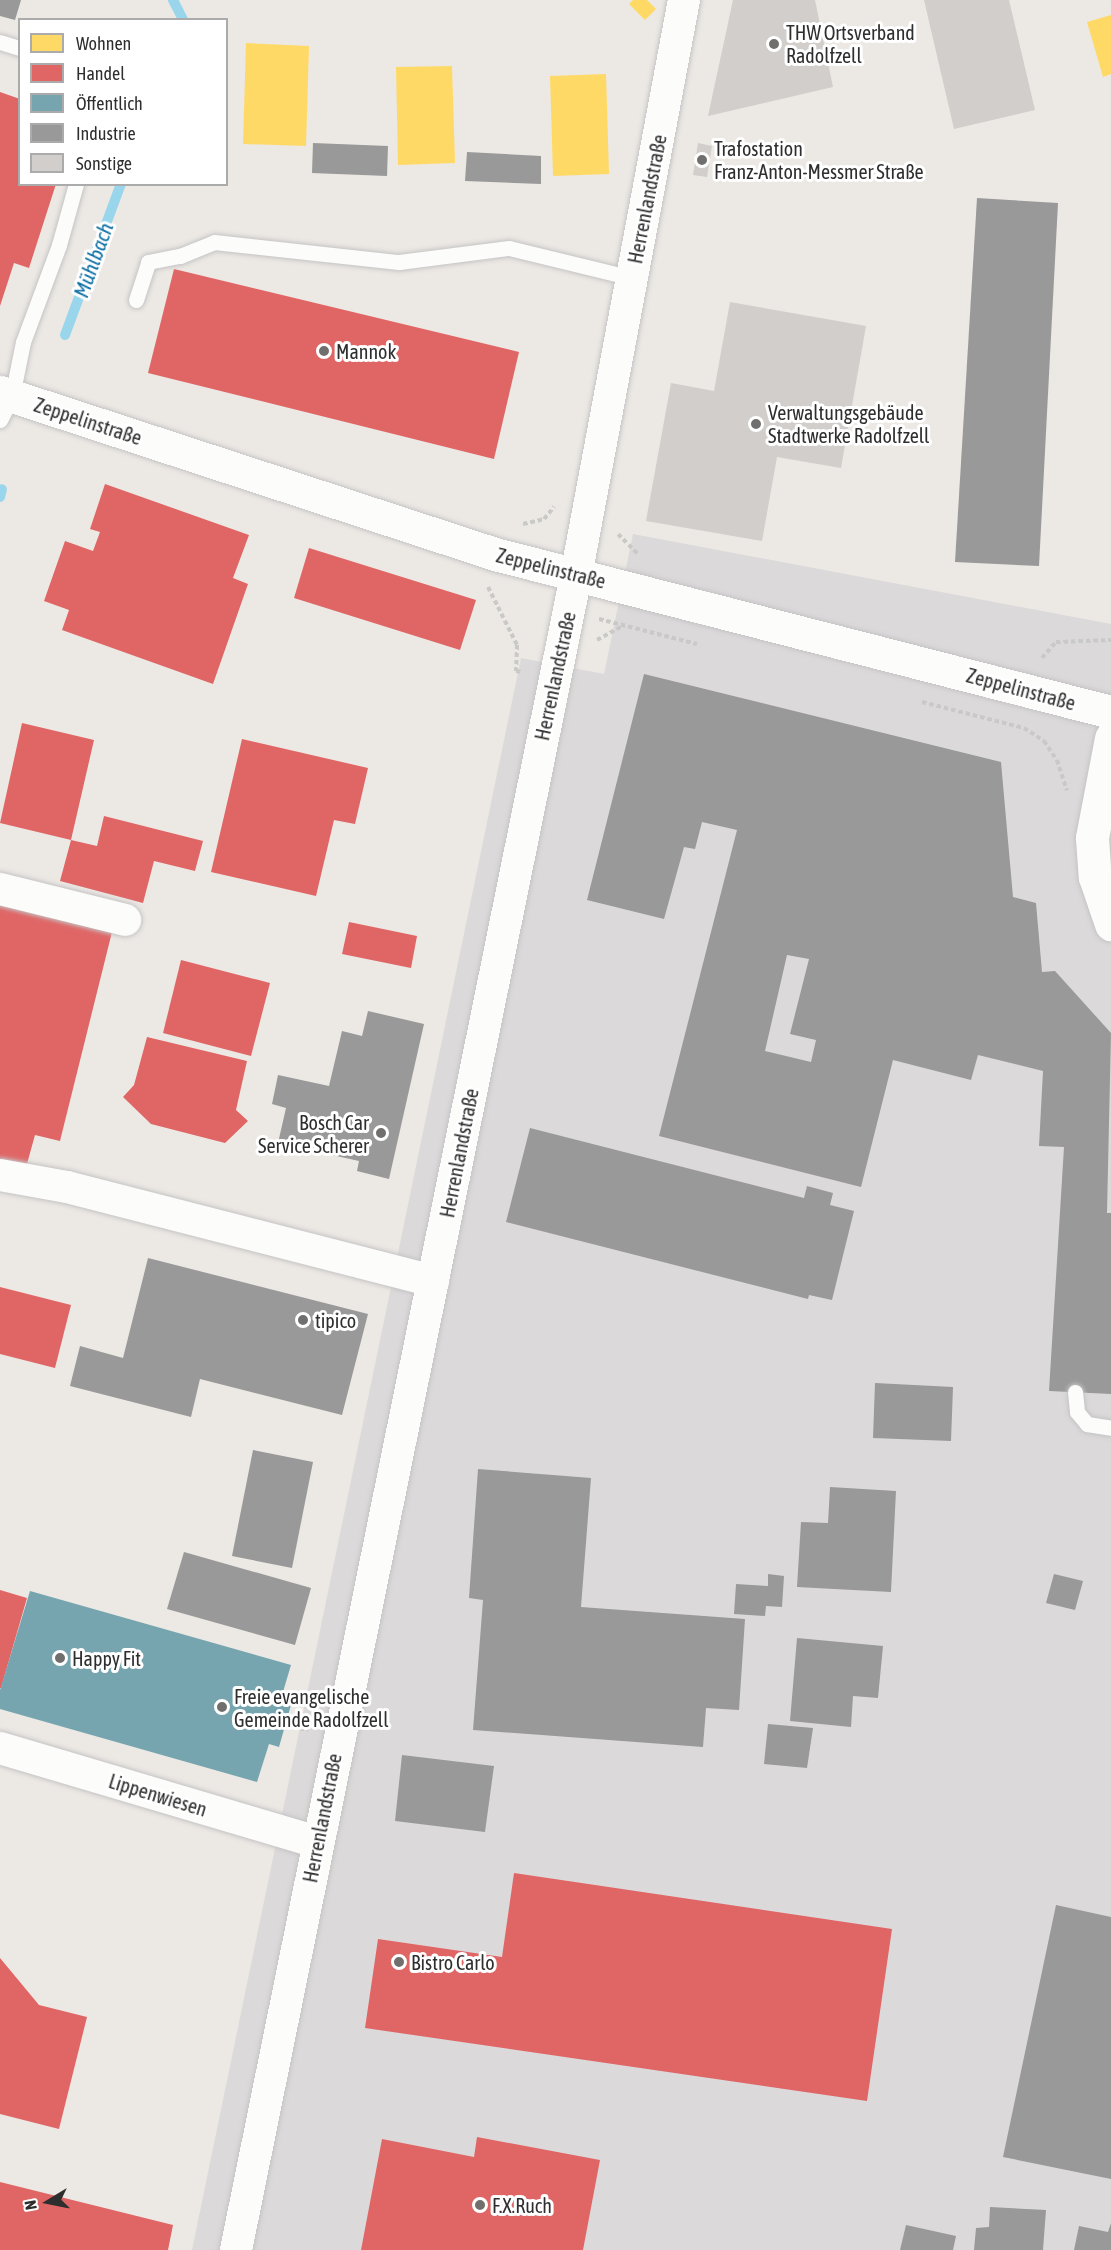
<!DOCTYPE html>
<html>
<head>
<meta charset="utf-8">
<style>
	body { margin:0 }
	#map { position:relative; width:1111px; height:2250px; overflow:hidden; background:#ece8e4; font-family:"Asap Condensed",sans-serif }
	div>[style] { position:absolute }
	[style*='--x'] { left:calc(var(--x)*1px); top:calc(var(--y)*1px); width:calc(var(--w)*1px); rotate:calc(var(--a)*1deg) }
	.industrial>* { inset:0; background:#dcd9db }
	.homes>* { inset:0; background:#ffd966 }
	.shops>* { inset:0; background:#e06666 }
	.public>* { inset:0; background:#76a5af }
	.industry>* { inset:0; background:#999 }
	.stream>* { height:10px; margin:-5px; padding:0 5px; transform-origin:5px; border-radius:5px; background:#99d6ec }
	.building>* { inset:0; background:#d1cecb }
	.path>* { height:4px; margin-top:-2px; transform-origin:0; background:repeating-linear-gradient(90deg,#c9c9c8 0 4.5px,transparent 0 7.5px) }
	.roads { filter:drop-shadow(0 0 2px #c5c4c5) drop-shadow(0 0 2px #c5c4c5) }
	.service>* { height:15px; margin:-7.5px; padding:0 7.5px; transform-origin:7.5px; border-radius:7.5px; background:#fcfcfb }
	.minor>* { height:32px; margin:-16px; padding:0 16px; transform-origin:16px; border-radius:16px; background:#fcfcfb }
	.secondary>* { height:33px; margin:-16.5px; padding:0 16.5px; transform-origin:16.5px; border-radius:16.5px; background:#fcfcfb }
	.dots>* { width:16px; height:16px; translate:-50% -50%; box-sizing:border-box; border:3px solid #fff; border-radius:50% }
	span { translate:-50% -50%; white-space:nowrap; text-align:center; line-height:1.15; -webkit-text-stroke:6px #fff; paint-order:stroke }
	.poi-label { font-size:20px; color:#2e2e2e }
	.left { translate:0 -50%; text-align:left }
	.right { translate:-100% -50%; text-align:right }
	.street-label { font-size:20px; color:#2e2e2e }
	.water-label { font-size:21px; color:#0d6fa3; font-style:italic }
	.legend { position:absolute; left:18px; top:18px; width:210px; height:168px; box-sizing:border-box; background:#fff; border:2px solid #ababab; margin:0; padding:8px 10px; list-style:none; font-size:18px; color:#2e2e2e }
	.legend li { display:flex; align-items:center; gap:12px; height:30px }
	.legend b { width:30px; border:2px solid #ababab }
	.north { position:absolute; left:18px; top:2172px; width:60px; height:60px; -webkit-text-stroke:4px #fff; paint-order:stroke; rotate:260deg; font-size:16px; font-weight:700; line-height:24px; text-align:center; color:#2e2e2e }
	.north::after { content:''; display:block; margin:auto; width:21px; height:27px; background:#2e2e2e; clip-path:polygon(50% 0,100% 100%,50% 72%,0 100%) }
</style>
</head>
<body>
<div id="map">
	<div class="industrial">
		<i style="clip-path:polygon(633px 534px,1111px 624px,1111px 2250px,192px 2250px,521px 658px,604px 674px)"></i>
	</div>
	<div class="homes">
		<i style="clip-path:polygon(633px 0,647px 0,656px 9px,645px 20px,629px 4px)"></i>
		<i style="clip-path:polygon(1111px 15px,1111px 74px,1103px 77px,1087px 22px)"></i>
		<i style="clip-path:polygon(246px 43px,309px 46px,306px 146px,243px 144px)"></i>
		<i style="clip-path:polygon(452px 66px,455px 163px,398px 165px,396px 67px)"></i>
		<i style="clip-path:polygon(606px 74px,609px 174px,553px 176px,550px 76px)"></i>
	</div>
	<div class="shops">
		<i style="clip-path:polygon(0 92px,20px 99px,20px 184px,56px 184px,29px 268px,14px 263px,0 306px)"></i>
		<i style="clip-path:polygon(174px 269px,519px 352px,494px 459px,148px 373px)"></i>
		<i style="clip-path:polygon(105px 484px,249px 535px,233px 578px,248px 584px,213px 684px,62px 630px,69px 610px,44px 601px,65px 541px,93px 551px,100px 532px,90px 529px)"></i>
		<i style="clip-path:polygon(309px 548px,476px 600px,460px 650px,294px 598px)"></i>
		<i style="clip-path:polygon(22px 723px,94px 740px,71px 840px,97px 846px,104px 816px,203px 841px,195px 871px,154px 861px,143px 903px,60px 881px,71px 840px,0 823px)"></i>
		<i style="clip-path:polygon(242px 739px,368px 768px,355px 824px,334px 820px,316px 896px,211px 872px)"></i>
		<i style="clip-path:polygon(0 899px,113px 928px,60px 1141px,35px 1135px,25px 1171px,0 1165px)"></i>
		<i style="clip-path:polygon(349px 922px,417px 936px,411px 968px,342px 954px)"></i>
		<i style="clip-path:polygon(181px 960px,270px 983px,251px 1056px,163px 1033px)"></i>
		<i style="clip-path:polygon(147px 1037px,247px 1061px,236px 1110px,248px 1121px,225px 1143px,151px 1124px,123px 1097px,134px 1085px)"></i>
		<i style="clip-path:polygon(0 1287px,71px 1305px,55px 1368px,0 1354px)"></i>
		<i style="clip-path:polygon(0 1590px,27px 1598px,1px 1688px,0 1688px)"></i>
		<i style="clip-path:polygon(514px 1873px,892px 1929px,867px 2101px,365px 2028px,378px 1939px,502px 1957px)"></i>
		<i style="clip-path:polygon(0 1958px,39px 2005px,87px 2017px,59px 2129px,0 2114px)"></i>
		<i style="clip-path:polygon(477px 2137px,600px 2160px,583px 2250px,361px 2250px,382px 2139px,474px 2157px)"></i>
		<i style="clip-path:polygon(0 2182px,173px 2225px,168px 2250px,0 2250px)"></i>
	</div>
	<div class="public">
		<i style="clip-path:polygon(30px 1591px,291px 1665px,280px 1702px,291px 1705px,279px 1747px,269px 1744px,257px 1782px,0 1709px,0 1690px)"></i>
	</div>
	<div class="industry">
		<i style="clip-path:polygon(0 0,21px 0,15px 20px,0 16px)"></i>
		<i style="clip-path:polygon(313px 143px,388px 146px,387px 176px,312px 173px)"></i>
		<i style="clip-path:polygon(467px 152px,541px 156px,541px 184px,465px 181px)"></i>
		<i style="clip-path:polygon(977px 198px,1058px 203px,1039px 566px,955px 562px)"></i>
		<i style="clip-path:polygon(evenodd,644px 674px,1001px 762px,1013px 897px,1036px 903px,1042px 972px,1055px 971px,1111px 1033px,1107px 1213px,1111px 1213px,1111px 1394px,1049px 1391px,1064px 1147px,1039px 1146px,1043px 1071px,978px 1055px,971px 1080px,893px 1060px,861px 1187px,659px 1136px,737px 830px,702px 822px,695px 849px,684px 847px,664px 919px,587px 900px,644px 674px,787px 955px,809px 959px,790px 1034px,816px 1040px,811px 1062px,765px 1051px,787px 955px)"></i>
		<i style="clip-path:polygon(368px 1011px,424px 1024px,389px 1179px,357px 1171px,359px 1161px,278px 1143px,286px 1108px,272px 1104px,278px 1075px,329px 1086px,342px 1031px,362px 1036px)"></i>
		<i style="clip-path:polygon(530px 1128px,804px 1198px,807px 1186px,833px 1193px,830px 1205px,854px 1211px,832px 1300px,809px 1295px,808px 1299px,506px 1222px)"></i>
		<i style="clip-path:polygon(148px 1258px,368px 1314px,342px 1415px,200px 1379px,191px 1417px,70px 1386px,80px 1346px,123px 1358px)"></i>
		<i style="clip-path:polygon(875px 1383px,953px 1387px,951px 1441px,873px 1438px)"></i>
		<i style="clip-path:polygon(253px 1450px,313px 1462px,292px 1568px,232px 1556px)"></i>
		<i style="clip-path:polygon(478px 1469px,591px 1478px,581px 1607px,745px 1619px,739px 1710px,706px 1708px,703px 1747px,473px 1730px,483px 1600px,469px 1598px)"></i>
		<i style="clip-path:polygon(830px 1487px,896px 1491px,891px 1592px,797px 1587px,801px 1522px,828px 1523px)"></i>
		<i style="clip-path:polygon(184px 1552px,311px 1588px,295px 1645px,167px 1609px)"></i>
		<i style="clip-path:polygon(768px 1574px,784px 1576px,782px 1607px,766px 1606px,765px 1616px,734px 1614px,736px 1584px,768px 1586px)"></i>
		<i style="clip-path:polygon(1054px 1574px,1083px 1581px,1075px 1610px,1046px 1603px)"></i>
		<i style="clip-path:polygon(797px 1638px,883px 1646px,878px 1698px,853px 1696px,851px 1727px,790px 1721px)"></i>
		<i style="clip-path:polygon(768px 1724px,813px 1728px,807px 1768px,764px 1764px)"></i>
		<i style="clip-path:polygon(402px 1755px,494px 1766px,485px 1832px,395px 1821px)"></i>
		<i style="clip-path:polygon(1056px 1905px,1111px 1917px,1111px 2179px,1003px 2157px)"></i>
		<i style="clip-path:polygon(990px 2207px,1046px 2210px,1043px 2250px,974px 2250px,976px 2228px,989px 2227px)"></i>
		<i style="clip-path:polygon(1111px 2223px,1111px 2250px,1074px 2250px,1079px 2226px,1108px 2232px)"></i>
		<i style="clip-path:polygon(906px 2225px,956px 2236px,953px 2250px,900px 2250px)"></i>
	</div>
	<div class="stream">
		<i style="--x:173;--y:0;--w:22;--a:63"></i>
		<i style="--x:65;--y:335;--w:161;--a:-69.7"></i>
		<i style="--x:0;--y:497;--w:8;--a:-76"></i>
	</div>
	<div class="building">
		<i style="clip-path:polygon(733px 0,815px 0,833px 87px,708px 116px)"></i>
		<i style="clip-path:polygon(924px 0,1009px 0,1035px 110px,954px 129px)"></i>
		<i style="clip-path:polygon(698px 143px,712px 146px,707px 177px,693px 175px)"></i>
		<i style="clip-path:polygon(730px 302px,866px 326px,841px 468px,777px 457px,762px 541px,646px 521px,671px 383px,714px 391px)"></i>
	</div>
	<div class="path">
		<i style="--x:523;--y:524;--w:22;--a:-13"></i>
		<i style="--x:544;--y:519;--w:16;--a:-50"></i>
		<i style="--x:618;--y:534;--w:28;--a:45"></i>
		<i style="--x:488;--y:587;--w:65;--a:63.4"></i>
		<i style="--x:517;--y:645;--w:26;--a:92"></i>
		<i style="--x:516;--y:671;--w:6;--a:9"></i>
		<i style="--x:599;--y:619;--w:101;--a:14.3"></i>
		<i style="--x:597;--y:640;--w:29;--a:-29"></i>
		<i style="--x:1042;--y:658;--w:21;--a:-49"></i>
		<i style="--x:1056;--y:642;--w:55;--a:-2.1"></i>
		<i style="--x:922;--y:702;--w:105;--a:14.3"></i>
		<i style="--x:1024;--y:728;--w:24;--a:33"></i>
		<i style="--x:1044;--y:741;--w:23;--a:56"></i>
		<i style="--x:1057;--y:760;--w:32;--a:72"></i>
		<i style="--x:285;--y:1725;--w:24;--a:12"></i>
	</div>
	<div class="roads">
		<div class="service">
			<i style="--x:0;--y:42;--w:21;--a:17"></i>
			<i style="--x:136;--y:300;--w:40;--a:-72"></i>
			<i style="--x:148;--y:262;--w:33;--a:-11"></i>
			<i style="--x:180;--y:256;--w:37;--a:-22"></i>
			<i style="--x:214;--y:242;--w:186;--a:6.2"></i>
			<i style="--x:399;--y:262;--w:111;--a:-7.3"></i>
			<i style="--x:509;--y:248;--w:127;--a:13.7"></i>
			<i style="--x:0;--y:420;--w:27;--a:-63"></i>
			<i style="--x:12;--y:396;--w:55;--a:-78.5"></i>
			<i style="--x:23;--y:342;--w:103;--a:-69.6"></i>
			<i style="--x:59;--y:245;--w:63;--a:-74.4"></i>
			<i style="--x:1075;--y:1392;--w:20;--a:84"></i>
			<i style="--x:1077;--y:1412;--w:16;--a:50"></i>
			<i style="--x:1087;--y:1424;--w:24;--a:9"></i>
		</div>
		<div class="minor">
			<i style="--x:0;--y:889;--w:129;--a:13.9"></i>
			<i style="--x:0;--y:1175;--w:68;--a:10.2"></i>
			<i style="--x:67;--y:1187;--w:378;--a:14.4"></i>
			<i style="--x:0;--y:1748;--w:331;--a:16.5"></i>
			<i style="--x:236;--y:2250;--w:1708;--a:-78.52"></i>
			<i style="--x:576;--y:576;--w:586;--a:-79.38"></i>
		</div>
		<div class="secondary">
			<i style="--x:0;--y:392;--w:521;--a:18.12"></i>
			<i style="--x:495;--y:554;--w:636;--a:14.39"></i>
			<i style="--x:1111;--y:738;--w:102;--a:100.8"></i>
			<i style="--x:1092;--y:838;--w:39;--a:86"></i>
			<i style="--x:1095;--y:877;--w:50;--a:71.2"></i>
		</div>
	</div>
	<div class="dots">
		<i style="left:774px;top:44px;background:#706f6e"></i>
		<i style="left:702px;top:160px;background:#706f6e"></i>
		<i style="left:324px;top:351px;background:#706f6e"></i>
		<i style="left:756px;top:424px;background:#706f6e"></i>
		<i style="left:381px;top:1133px;background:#706f6e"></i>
		<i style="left:303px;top:1320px;background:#706f6e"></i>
		<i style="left:60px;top:1658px;background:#706f6e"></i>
		<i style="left:222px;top:1707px;background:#706f6e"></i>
		<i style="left:399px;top:1962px;background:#706f6e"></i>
		<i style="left:480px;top:2205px;background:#706f6e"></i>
	</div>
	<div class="poi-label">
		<span class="left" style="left:786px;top:44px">THW Ortsverband<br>Radolfzell</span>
		<span class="left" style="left:714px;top:160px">Trafostation<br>Franz-Anton-Messmer Straße</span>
		<span class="left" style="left:336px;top:351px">Mannok</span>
		<span class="left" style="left:768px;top:424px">Verwaltungsgebäude<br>Stadtwerke Radolfzell</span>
		<span class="right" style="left:369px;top:1134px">Bosch Car<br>Service Scherer</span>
		<span class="left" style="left:315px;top:1320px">tipico</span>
		<span class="left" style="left:72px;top:1658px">Happy Fit</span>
		<span class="left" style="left:234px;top:1708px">Freie evangelische<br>Gemeinde Radolfzell</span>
		<span class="left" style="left:411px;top:1962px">Bistro Carlo</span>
		<span class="left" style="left:492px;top:2205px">F.X.Ruch</span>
	</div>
	<div class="street-label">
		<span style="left:647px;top:199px;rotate:-79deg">Herrenlandstraße</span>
		<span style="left:88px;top:421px;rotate:18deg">Zeppelinstraße</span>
		<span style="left:551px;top:568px;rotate:14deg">Zeppelinstraße</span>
		<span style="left:555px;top:676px;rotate:-78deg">Herrenlandstraße</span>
		<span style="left:1021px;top:689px;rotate:15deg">Zeppelinstraße</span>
		<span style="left:459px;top:1153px;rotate:-79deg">Herrenlandstraße</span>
		<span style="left:158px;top:1795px;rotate:17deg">Lippenwiesen</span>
		<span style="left:322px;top:1818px;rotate:-79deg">Herrenlandstraße</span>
	</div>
	<div class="water-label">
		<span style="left:93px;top:260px;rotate:-70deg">Mühlbach</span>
	</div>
	<ul class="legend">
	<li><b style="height:16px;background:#ffd966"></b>Wohnen</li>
	<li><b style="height:16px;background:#e06666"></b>Handel</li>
	<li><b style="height:16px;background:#76a5af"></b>Öffentlich</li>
	<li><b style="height:16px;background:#999"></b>Industrie</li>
	<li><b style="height:16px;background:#d1cecb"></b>Sonstige</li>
	</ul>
	<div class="north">N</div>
</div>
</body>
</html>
